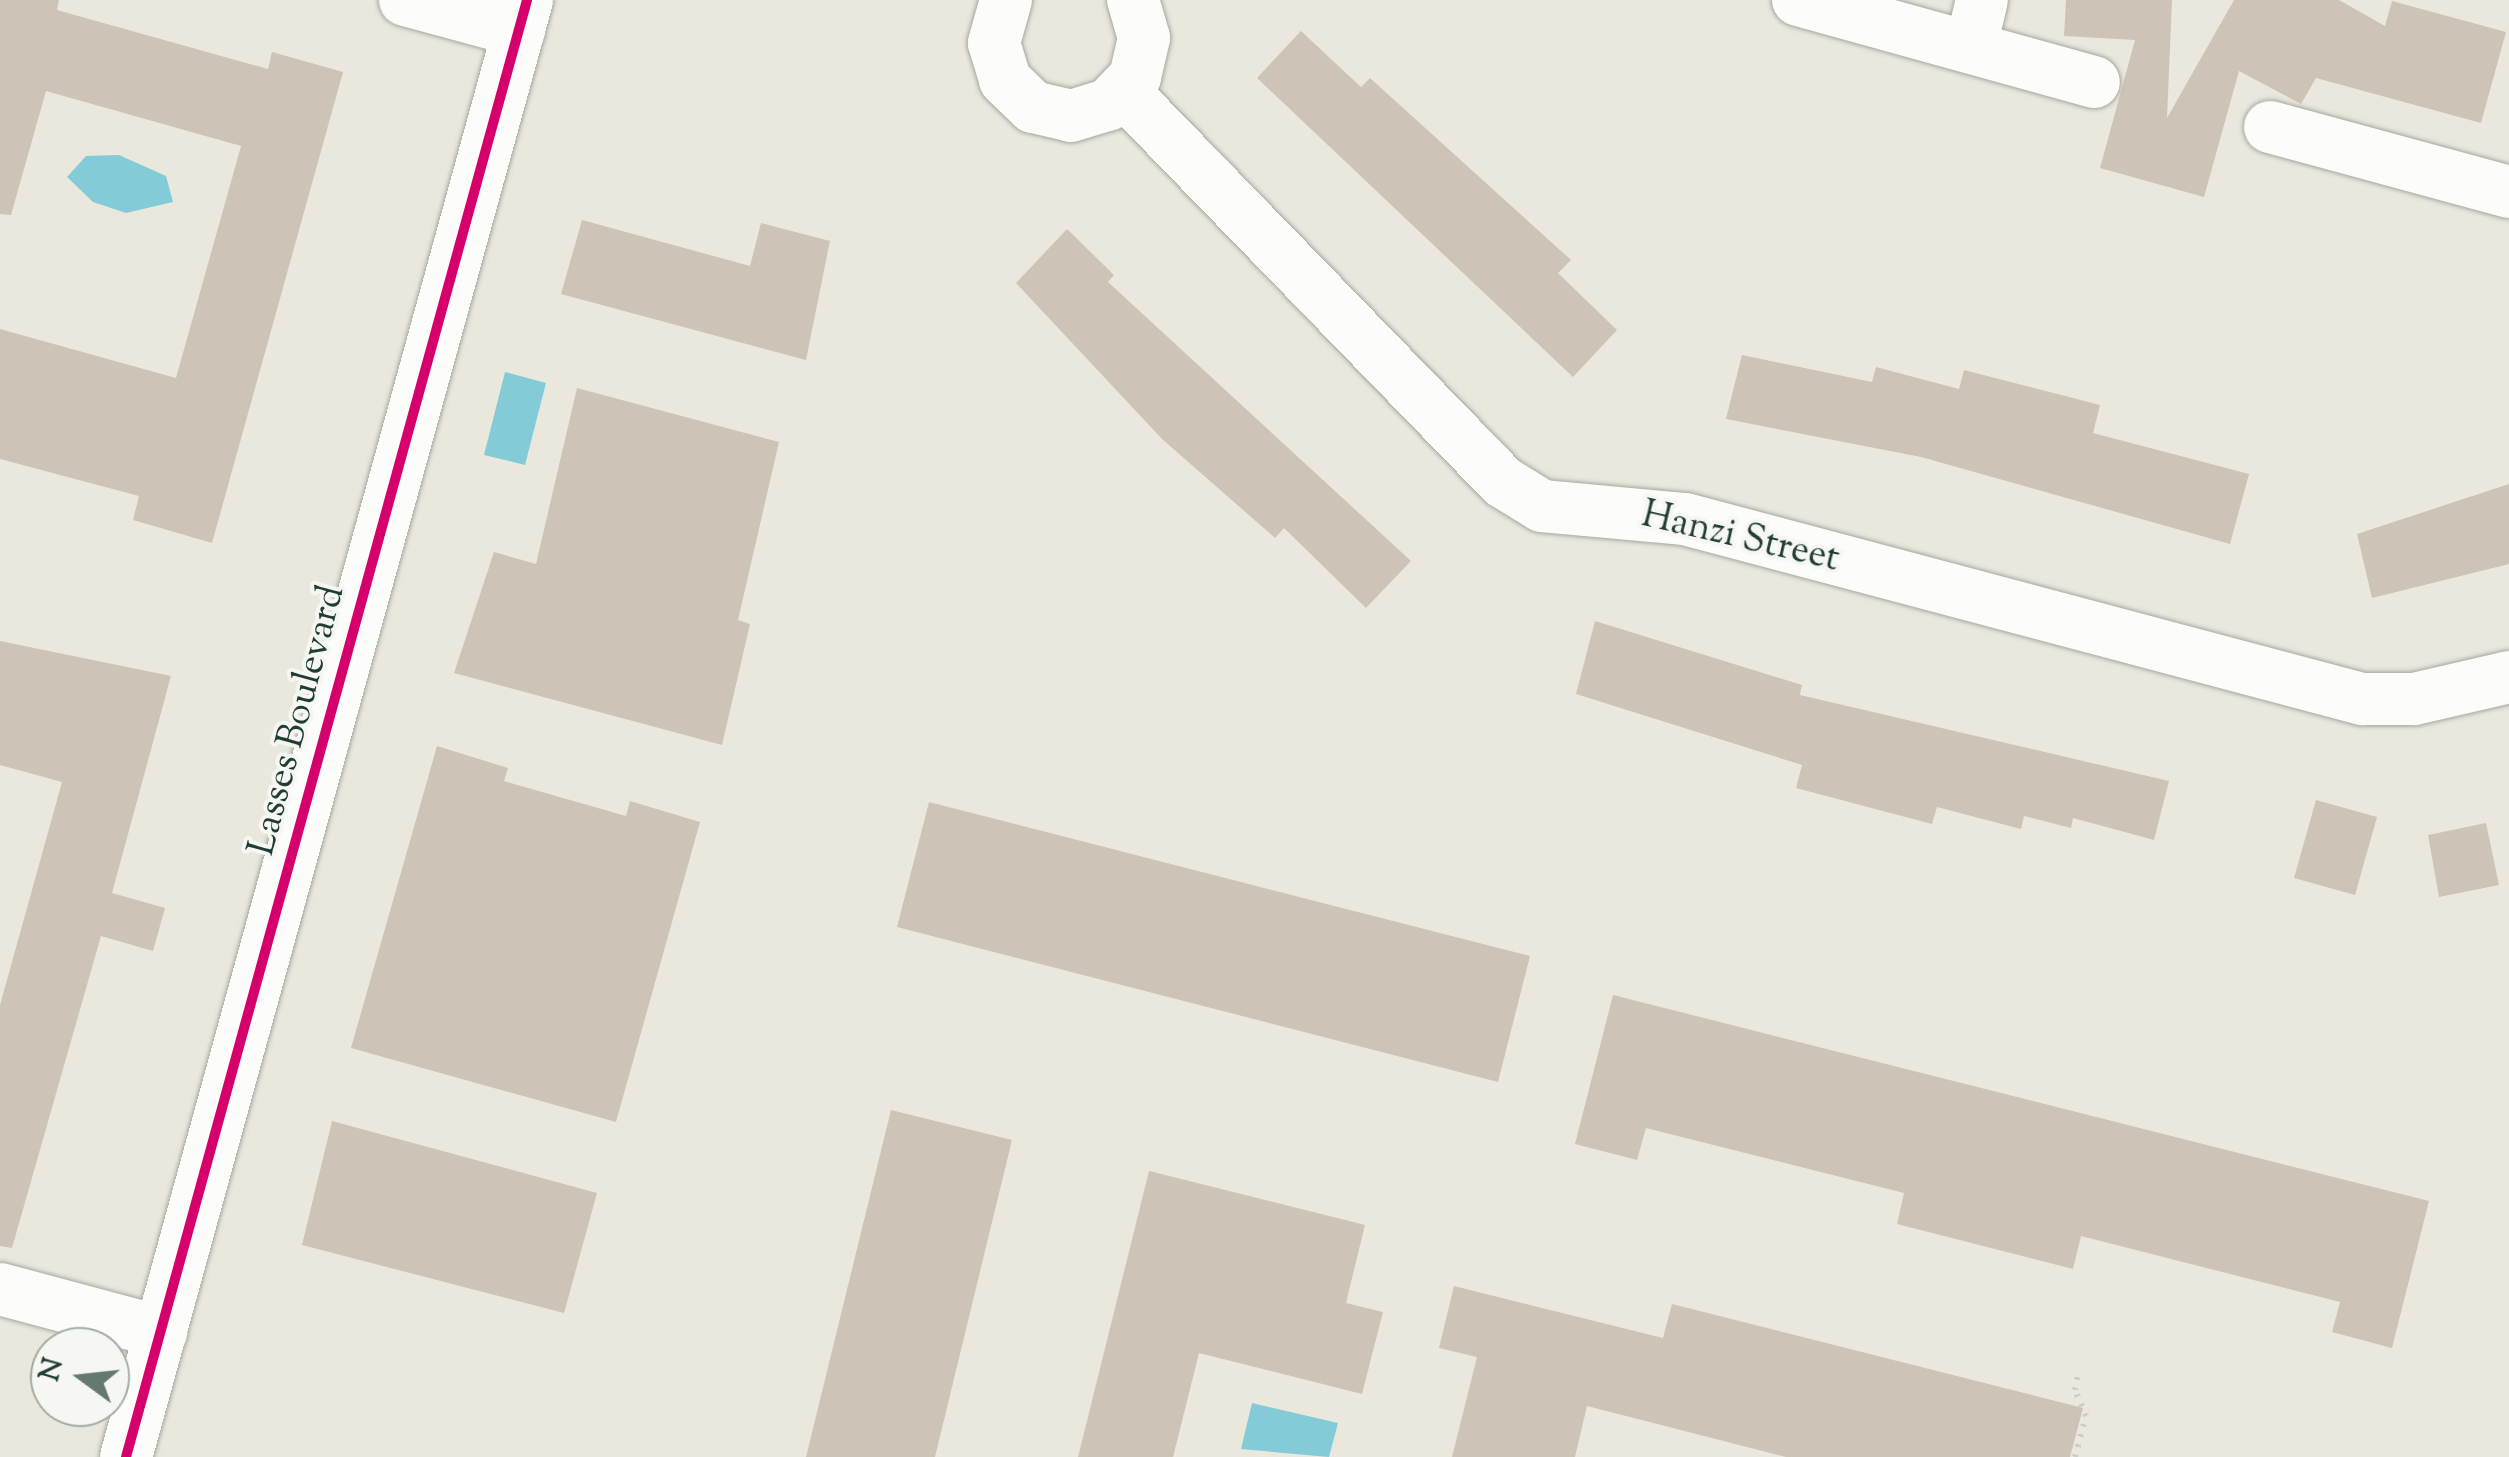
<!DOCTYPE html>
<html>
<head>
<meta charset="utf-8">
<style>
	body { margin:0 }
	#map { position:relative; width:2509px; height:1457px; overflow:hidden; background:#eae8dd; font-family:"Sorts Mill Goudy",serif }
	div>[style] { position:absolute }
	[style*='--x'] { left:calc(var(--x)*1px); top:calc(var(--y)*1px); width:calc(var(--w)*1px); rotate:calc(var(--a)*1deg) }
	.water>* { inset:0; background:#83cbd7 }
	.building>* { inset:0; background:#cdc3b7 }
	.path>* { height:6px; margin-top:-3px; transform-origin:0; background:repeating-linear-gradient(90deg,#cbcdc9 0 2.5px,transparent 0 10.5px) }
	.roads { filter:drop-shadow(0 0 2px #a6a8a1) drop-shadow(0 0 2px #a6a8a1) }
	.minor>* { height:52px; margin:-26px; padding:0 26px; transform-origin:26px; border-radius:26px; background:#fcfcfa }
	.cycleway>* { height:10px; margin:-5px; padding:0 5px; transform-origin:5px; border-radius:5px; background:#d6006c }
	span { translate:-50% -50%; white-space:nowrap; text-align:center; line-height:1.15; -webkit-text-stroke:8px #f6f6f2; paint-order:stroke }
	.street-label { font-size:38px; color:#1f3d34 }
	.north { position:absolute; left:30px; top:1327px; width:100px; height:100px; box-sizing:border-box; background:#f6f6f2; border:2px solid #a0aca6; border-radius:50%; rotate:285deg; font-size:28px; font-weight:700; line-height:40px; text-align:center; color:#1f3d34 }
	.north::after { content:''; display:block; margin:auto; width:35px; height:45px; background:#66796f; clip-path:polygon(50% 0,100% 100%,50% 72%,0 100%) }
</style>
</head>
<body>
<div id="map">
	<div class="water">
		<i style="clip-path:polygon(119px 155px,166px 176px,173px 202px,126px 213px,93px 202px,67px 177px,86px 156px)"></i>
		<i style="clip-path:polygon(505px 372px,546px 383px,525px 465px,484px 455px)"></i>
		<i style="clip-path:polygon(1252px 1403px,1338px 1423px,1329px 1457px,1241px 1449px)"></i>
	</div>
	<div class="building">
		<i style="clip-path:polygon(0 0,59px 0,57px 10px,268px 69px,272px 52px,343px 72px,212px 543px,133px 520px,139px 496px,0 459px,0 329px,176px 378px,241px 146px,46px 91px,11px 215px,0 214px)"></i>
		<i style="clip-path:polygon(2066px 0,2172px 0,2167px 118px,2234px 0,2339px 0,2385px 26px,2392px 1px,2506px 32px,2481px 123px,2316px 78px,2301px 104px,2239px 71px,2204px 197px,2100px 168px,2135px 40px,2064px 36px)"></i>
		<i style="clip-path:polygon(1301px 31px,1361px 87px,1370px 78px,1571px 260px,1558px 273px,1617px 330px,1573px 377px,1257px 78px)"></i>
		<i style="clip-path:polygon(582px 220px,750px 266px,761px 223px,830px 241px,806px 360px,561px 294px)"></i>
		<i style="clip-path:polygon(1067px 229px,1114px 275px,1108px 282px,1411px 561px,1366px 608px,1284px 528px,1275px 538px,1162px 439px,1016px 283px)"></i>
		<i style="clip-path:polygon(1742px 355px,1872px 382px,1876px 367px,1959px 389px,1964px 370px,2100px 405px,2093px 433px,2249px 474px,2230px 544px,1921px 457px,1726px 419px)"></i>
		<i style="clip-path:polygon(577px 388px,779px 442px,738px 620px,750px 624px,722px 745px,454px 673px,494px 552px,536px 564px)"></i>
		<i style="clip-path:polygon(2509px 484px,2509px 564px,2372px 598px,2357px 534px)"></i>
		<i style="clip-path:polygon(1595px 621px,1802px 685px,1800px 695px,2169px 781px,2154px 840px,2073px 818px,2071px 828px,2024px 816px,2021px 829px,1937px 807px,1932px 824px,1796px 788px,1802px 765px,1576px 694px)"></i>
		<i style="clip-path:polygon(0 641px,171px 676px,112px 893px,165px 908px,153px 951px,101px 936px,12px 1248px,0 1246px,0 1005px,62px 782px,0 765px)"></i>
		<i style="clip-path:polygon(437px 746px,508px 768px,504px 781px,626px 816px,630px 801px,700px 822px,616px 1122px,351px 1048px)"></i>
		<i style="clip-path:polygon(2316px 800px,2377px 817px,2355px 895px,2294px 878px)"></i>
		<i style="clip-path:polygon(929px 802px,1530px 956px,1498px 1082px,897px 927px)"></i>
		<i style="clip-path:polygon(2486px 823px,2499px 885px,2439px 897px,2428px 835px)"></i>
		<i style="clip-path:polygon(1613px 995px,2429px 1201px,2392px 1348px,2332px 1332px,2340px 1302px,2081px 1236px,2073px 1269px,1897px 1224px,1904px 1193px,1646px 1128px,1637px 1160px,1575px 1144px)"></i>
		<i style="clip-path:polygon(891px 1110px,1012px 1140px,935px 1457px,806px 1457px)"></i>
		<i style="clip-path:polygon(332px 1121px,597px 1193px,564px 1313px,302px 1245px)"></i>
		<i style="clip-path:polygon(1149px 1171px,1365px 1225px,1346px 1303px,1383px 1312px,1362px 1394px,1199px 1353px,1173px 1457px,1078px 1457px)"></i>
		<i style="clip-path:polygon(1454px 1286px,1663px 1338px,1672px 1304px,2083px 1408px,2070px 1457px,1786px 1457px,1587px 1406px,1575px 1457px,1452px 1457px,1477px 1357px,1439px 1348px)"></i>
	</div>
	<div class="path">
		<i style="--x:2075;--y:1457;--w:42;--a:-75"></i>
		<i style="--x:2086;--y:1416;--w:28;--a:-113"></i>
		<i style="--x:2075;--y:1390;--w:21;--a:-79"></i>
	</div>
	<div class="roads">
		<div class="minor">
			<i style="--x:405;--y:0;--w:118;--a:15.2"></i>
			<i style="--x:1006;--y:0;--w:45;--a:105.6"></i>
			<i style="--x:994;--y:43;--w:39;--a:73"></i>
			<i style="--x:1005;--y:80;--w:39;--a:44"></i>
			<i style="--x:1033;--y:107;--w:39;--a:13"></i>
			<i style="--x:1071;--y:116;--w:39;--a:-17"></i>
			<i style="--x:1108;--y:105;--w:39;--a:-46"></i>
			<i style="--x:1135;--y:77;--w:40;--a:-77"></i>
			<i style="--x:1144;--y:38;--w:40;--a:-106"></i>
			<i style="--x:1798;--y:0;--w:307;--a:15.5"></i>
			<i style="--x:1971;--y:46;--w:47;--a:-76.6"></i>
			<i style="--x:1124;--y:92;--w:544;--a:45.82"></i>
			<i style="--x:1503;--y:482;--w:46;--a:31.6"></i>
			<i style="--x:1542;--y:506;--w:144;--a:5.2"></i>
			<i style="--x:1685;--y:519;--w:701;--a:14.89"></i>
			<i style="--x:2362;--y:699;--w:52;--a:0"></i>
			<i style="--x:2414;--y:699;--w:98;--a:-13"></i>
			<i style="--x:2270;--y:127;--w:248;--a:15.2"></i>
			<i style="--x:0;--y:1289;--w:167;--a:15"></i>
			<i style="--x:126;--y:1457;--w:1511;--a:-74.61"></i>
		</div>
	</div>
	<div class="cycleway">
		<i style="--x:126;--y:1457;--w:1511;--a:-74.61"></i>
	</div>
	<div class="street-label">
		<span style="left:1740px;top:539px;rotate:13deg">Hanzi Street</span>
		<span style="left:299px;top:721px;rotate:-75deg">Lasses Boulevard</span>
	</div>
	<div class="north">N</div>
</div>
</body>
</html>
